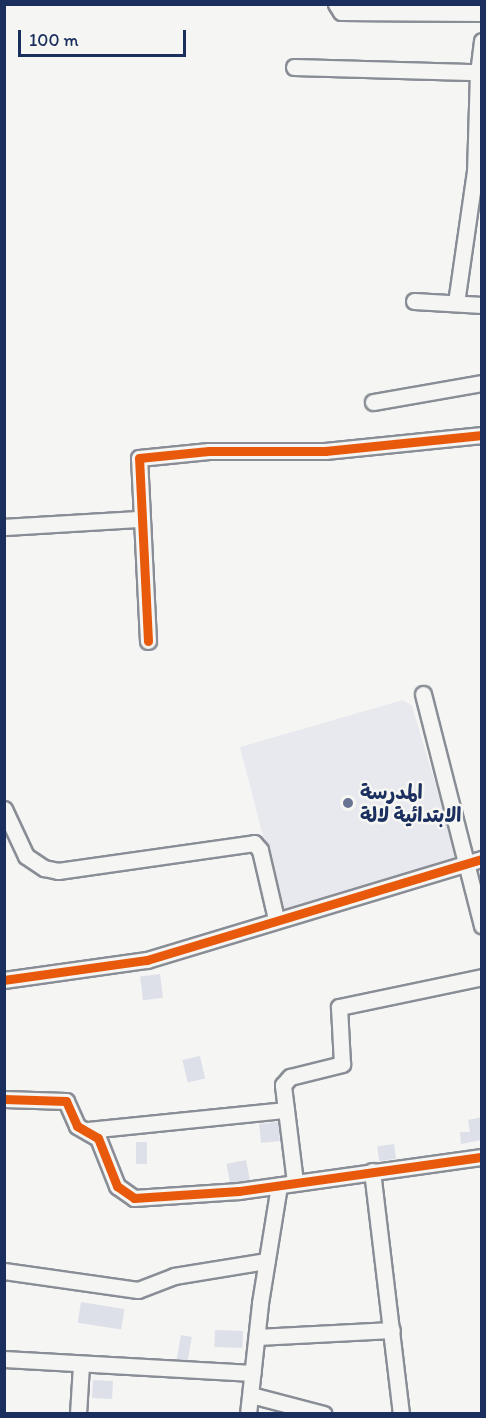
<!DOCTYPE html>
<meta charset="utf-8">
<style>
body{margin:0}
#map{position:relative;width:486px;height:1418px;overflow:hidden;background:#f5f5f3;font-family:Itim,"Playpen Sans Arabic",sans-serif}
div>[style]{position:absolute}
.built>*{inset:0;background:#e8e9ef}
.building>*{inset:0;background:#dee0e9;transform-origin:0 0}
.roads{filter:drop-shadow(2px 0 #898d95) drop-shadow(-2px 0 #898d95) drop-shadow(0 2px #898d95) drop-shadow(0 -2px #898d95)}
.minor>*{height:15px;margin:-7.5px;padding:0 7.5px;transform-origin:7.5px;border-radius:7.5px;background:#f5f5f3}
.cycleway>*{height:9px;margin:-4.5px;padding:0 4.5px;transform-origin:4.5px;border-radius:4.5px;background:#e8590c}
.dots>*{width:16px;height:16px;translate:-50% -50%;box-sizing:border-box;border:3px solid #f6f6f2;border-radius:50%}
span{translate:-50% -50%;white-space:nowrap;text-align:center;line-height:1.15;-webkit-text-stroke:5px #f6f6f2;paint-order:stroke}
.poi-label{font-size:20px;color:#1b2f5e;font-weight:700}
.left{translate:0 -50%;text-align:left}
.frame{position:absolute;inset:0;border:6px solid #1b2f5e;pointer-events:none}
.scale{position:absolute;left:18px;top:30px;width:168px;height:27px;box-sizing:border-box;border:3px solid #1b2f5e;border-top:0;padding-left:8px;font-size:18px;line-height:21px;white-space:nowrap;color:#1b2f5e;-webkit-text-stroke:4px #f6f6f2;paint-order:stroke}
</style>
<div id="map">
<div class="built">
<div style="clip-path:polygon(403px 700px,412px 706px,458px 860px,282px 910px,240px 747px)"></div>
</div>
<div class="building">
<div style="left:160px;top:974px;width:24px;height:20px;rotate:83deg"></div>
<div style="left:200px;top:1056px;width:23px;height:18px;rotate:77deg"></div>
<div style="clip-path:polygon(482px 1117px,482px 1140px,461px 1144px,460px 1132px,470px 1132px,468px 1120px)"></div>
<div style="left:278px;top:1122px;width:19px;height:19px;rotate:84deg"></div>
<div style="left:136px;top:1142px;width:11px;height:22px"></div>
<div style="left:394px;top:1144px;width:15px;height:17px;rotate:82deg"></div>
<div style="left:246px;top:1160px;width:20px;height:20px;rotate:79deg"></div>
<div style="left:81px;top:1302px;width:44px;height:21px;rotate:9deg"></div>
<div style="left:215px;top:1330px;width:28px;height:17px;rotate:2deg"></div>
<div style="left:181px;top:1335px;width:11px;height:25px;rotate:10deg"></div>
<div style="left:93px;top:1380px;width:20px;height:18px;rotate:3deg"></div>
</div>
<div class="roads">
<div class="minor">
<div style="left:336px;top:4px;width:9px;rotate:58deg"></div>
<div style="left:341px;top:12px;width:141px;rotate:0.4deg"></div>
<div style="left:482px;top:41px;width:31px;rotate:97deg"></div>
<div style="left:478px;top:72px;width:4px"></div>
<div style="left:294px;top:67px;width:184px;rotate:1.6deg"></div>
<div style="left:478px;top:72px;width:99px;rotate:91.7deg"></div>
<div style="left:475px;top:171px;width:133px;rotate:98.2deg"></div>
<div style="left:414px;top:301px;width:68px;rotate:3.4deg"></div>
<div style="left:373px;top:402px;width:111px;rotate:-9.9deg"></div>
<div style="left:4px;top:527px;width:135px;rotate:-3.4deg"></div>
<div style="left:148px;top:641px;width:183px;rotate:-92.8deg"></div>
<div style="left:139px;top:458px;width:70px;rotate:-5.7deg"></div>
<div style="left:209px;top:451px;width:116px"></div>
<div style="left:325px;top:451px;width:158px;rotate:-5.8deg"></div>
<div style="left:423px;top:694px;width:239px;rotate:75.7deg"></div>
<div style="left:4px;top:809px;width:52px;rotate:64.9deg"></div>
<div style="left:26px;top:856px;width:22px;rotate:34deg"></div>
<div style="left:44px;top:868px;width:14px;rotate:12deg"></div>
<div style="left:58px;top:871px;width:198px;rotate:-8.1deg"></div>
<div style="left:254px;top:843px;width:9px;rotate:49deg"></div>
<div style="left:260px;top:850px;width:71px;rotate:76.9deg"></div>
<div style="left:4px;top:980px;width:144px;rotate:-8deg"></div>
<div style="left:147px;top:960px;width:350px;rotate:-16.8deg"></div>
<div style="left:4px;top:1099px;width:62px;rotate:1.8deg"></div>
<div style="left:66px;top:1101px;width:27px;rotate:66deg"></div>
<div style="left:77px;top:1126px;width:24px;rotate:30deg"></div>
<div style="left:98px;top:1138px;width:52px;rotate:68.4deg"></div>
<div style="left:117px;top:1186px;width:21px;rotate:35deg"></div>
<div style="left:134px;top:1198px;width:105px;rotate:-3.8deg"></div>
<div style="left:239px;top:1191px;width:245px;rotate:-8deg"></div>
<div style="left:88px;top:1130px;width:199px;rotate:-5.8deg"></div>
<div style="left:372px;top:1171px;width:245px;rotate:83.2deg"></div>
<div style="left:295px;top:1182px;width:98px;rotate:-97.1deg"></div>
<div style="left:283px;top:1085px;width:11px;rotate:-49deg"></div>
<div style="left:290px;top:1077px;width:54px;rotate:-14deg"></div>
<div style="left:342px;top:1064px;width:57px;rotate:-93deg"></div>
<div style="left:339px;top:1007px;width:146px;rotate:-11.8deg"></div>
<div style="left:4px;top:1271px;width:135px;rotate:8.1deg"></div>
<div style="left:138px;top:1290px;width:39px;rotate:-21deg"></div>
<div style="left:174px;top:1276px;width:94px;rotate:-9.2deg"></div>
<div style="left:257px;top:1337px;width:135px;rotate:-3deg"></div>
<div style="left:4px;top:1359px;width:249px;rotate:3.2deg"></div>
<div style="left:251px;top:1395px;width:75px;rotate:14.6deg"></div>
<div style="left:78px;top:1414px;width:49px;rotate:-86.5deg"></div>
<div style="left:248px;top:1414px;width:112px;rotate:-83.8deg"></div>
<div style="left:260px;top:1303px;width:119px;rotate:-80.8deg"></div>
</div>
</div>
<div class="cycleway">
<div style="left:148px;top:641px;width:183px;rotate:-92.8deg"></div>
<div style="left:139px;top:458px;width:70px;rotate:-5.7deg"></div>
<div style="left:209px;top:451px;width:116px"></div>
<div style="left:325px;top:451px;width:158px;rotate:-5.8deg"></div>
<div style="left:4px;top:980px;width:144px;rotate:-8deg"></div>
<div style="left:147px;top:960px;width:350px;rotate:-16.8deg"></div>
<div style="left:4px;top:1099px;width:62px;rotate:1.8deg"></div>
<div style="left:66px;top:1101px;width:27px;rotate:66deg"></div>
<div style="left:77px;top:1126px;width:24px;rotate:30deg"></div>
<div style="left:98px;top:1138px;width:52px;rotate:68.4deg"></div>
<div style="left:117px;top:1186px;width:21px;rotate:35deg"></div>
<div style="left:134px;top:1198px;width:105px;rotate:-3.8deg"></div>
<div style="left:239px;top:1191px;width:245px;rotate:-8deg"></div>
</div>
<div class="dots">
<div style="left:348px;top:803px;background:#677492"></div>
</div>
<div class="poi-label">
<span class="left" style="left:360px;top:804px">المدرسة<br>الابتدائية لالة</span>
</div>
<div class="frame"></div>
<div class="scale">100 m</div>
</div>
